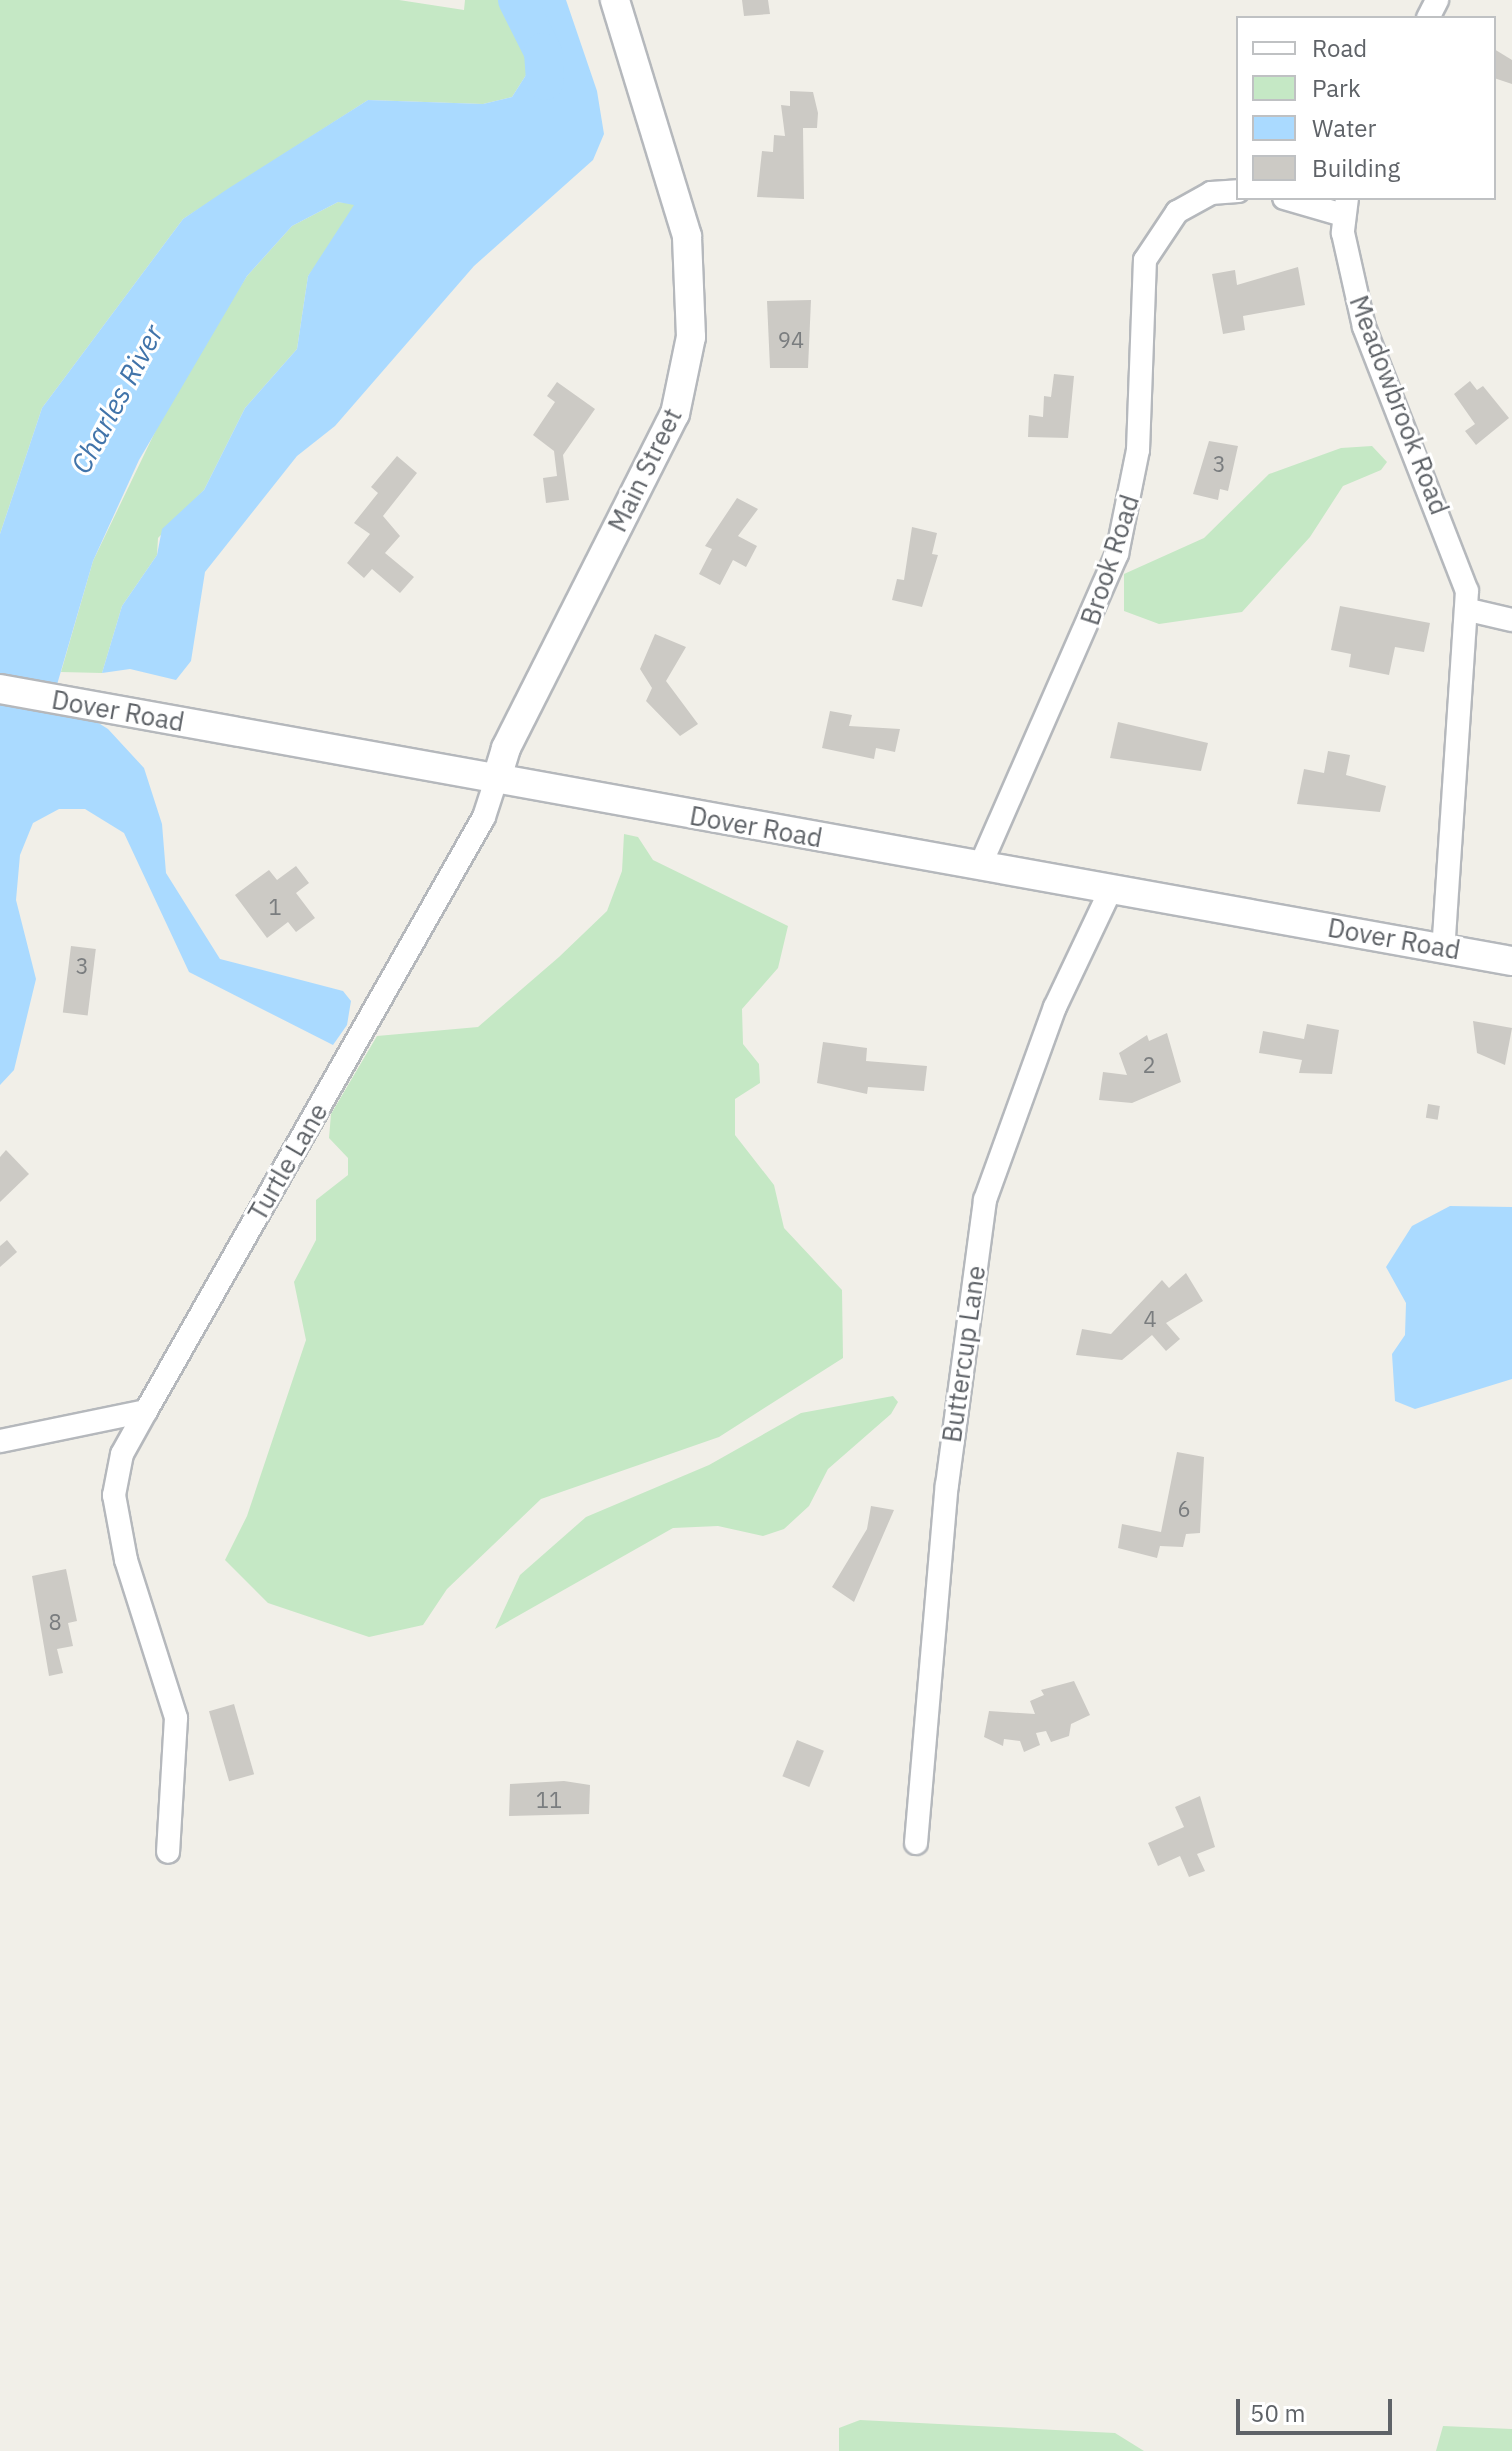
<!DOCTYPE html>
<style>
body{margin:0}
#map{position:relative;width:1512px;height:2451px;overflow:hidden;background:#f1efe8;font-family:"IBM Plex Sans",sans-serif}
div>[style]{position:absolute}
.green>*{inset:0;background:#c5e8c5}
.water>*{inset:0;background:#aadaff}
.river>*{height:38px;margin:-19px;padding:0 19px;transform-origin:19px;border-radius:19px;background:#aadaff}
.building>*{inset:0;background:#cccac5;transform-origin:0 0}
.roads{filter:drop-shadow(2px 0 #b5b8bc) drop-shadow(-2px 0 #b5b8bc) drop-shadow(0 2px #b5b8bc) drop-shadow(0 -2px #b5b8bc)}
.minor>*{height:22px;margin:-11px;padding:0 11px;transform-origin:11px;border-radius:11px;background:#fff}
.tertiary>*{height:28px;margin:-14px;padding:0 14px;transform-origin:14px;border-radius:14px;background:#fff}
span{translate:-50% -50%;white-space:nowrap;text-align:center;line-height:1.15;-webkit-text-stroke:6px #fff;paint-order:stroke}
.number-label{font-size:22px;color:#7a7d7f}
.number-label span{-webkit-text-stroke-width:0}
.street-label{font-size:26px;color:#5f6368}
.water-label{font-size:28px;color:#4174aa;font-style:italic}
.legend{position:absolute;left:1236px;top:16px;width:260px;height:184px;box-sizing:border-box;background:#fff;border:2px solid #bfc1c3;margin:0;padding:10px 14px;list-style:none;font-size:24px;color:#5f6368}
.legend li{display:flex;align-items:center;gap:16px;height:40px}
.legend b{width:40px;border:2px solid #bfc1c3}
.scale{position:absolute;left:1236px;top:2399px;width:156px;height:36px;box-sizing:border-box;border:4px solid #5f6368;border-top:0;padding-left:10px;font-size:24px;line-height:28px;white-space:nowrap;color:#5f6368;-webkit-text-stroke:6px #fff;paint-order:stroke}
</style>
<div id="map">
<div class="green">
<div style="clip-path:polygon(0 0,399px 0,464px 10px,465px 0,498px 0,536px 24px,526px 75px,512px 97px,483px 104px,368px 100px,183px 219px,42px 408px,0 534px)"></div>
<div style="clip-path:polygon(338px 202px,355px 204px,351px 218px,308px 276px,297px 349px,245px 408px,204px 490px,158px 538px,157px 555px,122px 606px,102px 673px,61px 672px,93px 561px,179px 382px,247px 276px,292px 226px)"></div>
<div style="clip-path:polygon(1372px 446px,1387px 462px,1381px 470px,1343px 486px,1310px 537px,1242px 612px,1159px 624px,1124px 611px,1124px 574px,1204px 538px,1269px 474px,1341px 448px)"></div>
<div style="clip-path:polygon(624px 834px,638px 837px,653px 860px,788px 926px,778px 968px,742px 1009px,743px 1044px,759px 1064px,760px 1083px,735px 1099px,735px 1135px,774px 1185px,784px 1228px,842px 1290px,843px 1358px,719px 1437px,541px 1499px,447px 1589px,423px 1625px,369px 1637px,268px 1603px,225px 1560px,247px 1516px,306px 1340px,294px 1282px,316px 1240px,316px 1200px,348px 1175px,348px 1158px,329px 1138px,331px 1114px,377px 1036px,478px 1027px,559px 957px,607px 911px,622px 871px)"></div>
<div style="clip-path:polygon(893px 1396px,898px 1402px,891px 1414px,828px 1469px,809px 1506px,784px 1529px,763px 1536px,718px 1526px,673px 1528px,495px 1629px,520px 1575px,586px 1517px,709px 1465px,801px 1413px)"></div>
<div style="clip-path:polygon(860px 2420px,1115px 2433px,1144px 2451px,839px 2451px,839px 2428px)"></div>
<div style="clip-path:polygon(1443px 2426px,1512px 2429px,1512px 2451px,1436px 2451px)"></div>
</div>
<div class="water">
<div style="clip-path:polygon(498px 0,566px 0,597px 91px,604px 134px,593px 160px,474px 266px,335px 426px,297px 456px,205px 572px,191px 661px,176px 680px,130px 669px,102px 673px,122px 606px,157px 555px,162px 529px,204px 490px,245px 408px,297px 349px,308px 276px,354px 205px,338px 202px,292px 226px,247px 276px,139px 460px,93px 561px,54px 695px,108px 729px,144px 768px,162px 824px,166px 873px,220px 959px,343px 991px,351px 1001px,347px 1025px,333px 1045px,189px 972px,124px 833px,85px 809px,59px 809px,33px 823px,20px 855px,16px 900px,36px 979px,14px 1070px,0 1085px,0 534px,42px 408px,183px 219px,229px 188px,368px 100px,483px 104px,512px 97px,526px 75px,536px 24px)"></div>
<div style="clip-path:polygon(1450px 1206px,1512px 1207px,1512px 1379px,1415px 1409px,1395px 1401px,1392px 1354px,1405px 1335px,1406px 1303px,1386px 1267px,1412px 1226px)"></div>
</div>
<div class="river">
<div style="left:517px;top:0;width:58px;rotate:63.4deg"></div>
<div style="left:543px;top:52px;width:29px;rotate:86deg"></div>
</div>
<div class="building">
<div style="clip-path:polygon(742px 0,768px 0,770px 14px,744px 16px)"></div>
<div style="clip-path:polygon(1494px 49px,1512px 60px,1512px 84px,1494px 78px)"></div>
<div style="clip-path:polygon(790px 91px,813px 92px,818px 113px,817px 128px,803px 128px,804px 199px,757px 197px,762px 151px,773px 152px,774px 135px,785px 136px,781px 105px,790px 106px)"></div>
<div style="clip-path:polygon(1298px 267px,1305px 305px,1243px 316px,1245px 330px,1223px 334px,1212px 274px,1235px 270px,1237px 285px)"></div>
<div style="clip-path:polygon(811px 300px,808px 368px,770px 368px,767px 301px)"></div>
<div style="clip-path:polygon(1054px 374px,1074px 376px,1068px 438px,1028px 437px,1029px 415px,1043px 417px,1044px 396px,1051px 397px)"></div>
<div style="clip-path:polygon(1470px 381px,1477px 390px,1483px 386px,1509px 418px,1476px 445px,1465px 431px,1475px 424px,1454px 394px)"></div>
<div style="clip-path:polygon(557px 382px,595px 409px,563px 455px,569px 500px,546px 503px,543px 478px,557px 476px,554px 451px,533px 435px,555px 402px,547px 396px)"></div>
<div style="clip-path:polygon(1209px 441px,1238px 446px,1228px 491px,1220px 489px,1218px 500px,1193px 494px)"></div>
<div style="clip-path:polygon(397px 456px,417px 473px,383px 516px,400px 536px,385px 553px,414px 577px,400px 593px,372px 569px,364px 578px,347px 563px,370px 534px,354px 523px,378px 493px,371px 487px)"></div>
<div style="clip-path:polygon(737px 498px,758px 509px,738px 536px,757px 546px,746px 567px,733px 560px,720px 585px,699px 574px,712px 549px,705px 546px)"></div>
<div style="clip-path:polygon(912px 527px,937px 533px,932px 554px,938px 555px,922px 607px,892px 600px,897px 579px,904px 580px)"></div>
<div style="clip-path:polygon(1340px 606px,1430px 623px,1424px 652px,1395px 647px,1389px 675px,1349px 667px,1351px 654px,1331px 650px)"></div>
<div style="clip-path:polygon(655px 634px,686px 647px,666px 681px,698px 724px,680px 736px,646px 701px,652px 688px,640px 669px)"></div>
<div style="clip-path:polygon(830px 711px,852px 715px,849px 726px,900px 729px,895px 752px,876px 748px,874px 759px,822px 748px)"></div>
<div style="clip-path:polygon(1118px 722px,1208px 743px,1201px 771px,1110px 758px)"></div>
<div style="clip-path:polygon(1328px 751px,1350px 755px,1346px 775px,1386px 786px,1380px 812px,1297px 804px,1304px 769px,1324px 773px)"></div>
<div style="clip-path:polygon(296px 866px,309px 883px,296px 893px,315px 918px,296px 932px,288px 922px,267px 938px,235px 895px,269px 870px,277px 880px)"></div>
<div style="left:71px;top:946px;width:25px;height:67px;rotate:7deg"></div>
<div style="clip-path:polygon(1473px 1021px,1512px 1028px,1505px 1065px,1477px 1053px)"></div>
<div style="clip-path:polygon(1307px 1024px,1339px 1030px,1332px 1074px,1299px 1073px,1302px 1060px,1259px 1053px,1263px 1031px,1304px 1039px)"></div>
<div style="clip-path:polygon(1167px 1033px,1181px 1082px,1132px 1103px,1099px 1100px,1103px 1072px,1127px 1075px,1119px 1053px,1147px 1035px,1149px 1041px)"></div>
<div style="clip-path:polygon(823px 1042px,867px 1048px,866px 1061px,927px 1066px,924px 1091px,868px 1087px,867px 1094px,817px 1083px)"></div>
<div style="left:1428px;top:1104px;width:12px;height:14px;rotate:9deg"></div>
<div style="clip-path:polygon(6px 1150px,29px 1174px,0 1202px,0 1157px)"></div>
<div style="clip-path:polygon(7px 1240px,17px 1252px,0 1267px,0 1246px)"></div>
<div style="clip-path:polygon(1186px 1273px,1203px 1301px,1166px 1323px,1180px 1339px,1166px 1351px,1152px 1335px,1122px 1360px,1076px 1355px,1082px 1329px,1111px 1334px,1162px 1280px,1169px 1288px)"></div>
<div style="clip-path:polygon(1177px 1452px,1204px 1457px,1200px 1533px,1186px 1534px,1183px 1547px,1160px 1546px,1157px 1558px,1118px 1548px,1122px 1524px,1161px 1532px)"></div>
<div style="clip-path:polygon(871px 1506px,894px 1510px,854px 1602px,832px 1587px,867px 1529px)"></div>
<div style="clip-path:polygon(66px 1569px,77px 1621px,68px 1623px,73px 1646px,57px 1649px,63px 1673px,49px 1676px,32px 1576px)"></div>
<div style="clip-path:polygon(1074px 1681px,1090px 1715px,1071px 1724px,1069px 1736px,1051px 1742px,1046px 1731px,1036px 1733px,1040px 1745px,1024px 1752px,1020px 1741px,1004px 1739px,1003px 1746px,984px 1737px,989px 1711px,1035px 1714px,1030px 1701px,1044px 1695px,1041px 1690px)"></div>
<div style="left:234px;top:1704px;width:73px;height:26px;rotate:74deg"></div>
<div style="left:797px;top:1740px;width:29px;height:39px;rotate:22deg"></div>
<div style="clip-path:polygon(564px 1781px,590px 1785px,589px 1814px,509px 1816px,510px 1784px)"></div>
<div style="clip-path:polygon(1200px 1796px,1215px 1847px,1197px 1854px,1205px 1871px,1189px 1877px,1180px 1856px,1158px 1866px,1148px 1843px,1184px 1827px,1175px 1807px)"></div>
</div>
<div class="roads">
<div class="minor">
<div style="left:1428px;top:18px;width:20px;rotate:-63deg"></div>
<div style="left:1284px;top:198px;width:61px;rotate:16.1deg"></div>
<div style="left:1347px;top:198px;width:35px;rotate:97deg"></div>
<div style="left:1343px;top:233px;width:96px;rotate:77.4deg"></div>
<div style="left:1364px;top:327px;width:283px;rotate:68.7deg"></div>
<div style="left:1467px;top:591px;width:358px;rotate:93.8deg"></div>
<div style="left:1469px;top:610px;width:44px;rotate:13.1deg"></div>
<div style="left:980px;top:866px;width:341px;rotate:-66.3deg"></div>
<div style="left:1117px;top:554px;width:106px;rotate:-78.6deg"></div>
<div style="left:1138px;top:450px;width:190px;rotate:-87.9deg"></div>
<div style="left:1145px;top:260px;width:58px;rotate:-56.3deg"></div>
<div style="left:1177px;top:212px;width:39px;rotate:-29deg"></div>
<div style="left:1211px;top:193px;width:27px;rotate:-4deg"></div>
<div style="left:146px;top:1411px;width:49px;rotate:119.2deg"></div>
<div style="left:122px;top:1454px;width:42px;rotate:101deg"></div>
<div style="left:114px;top:1495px;width:66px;rotate:79.5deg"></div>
<div style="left:126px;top:1560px;width:166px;rotate:72.4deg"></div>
<div style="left:176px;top:1718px;width:134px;rotate:93.4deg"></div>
<div style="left:0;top:1441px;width:149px;rotate:-11.6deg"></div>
<div style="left:146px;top:1411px;width:683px;rotate:-60.36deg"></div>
<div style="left:484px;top:817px;width:38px;rotate:-72deg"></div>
<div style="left:916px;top:1843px;width:359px;rotate:-85.1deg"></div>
<div style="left:947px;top:1485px;width:288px;rotate:-82.4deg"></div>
<div style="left:985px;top:1200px;width:205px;rotate:-70.1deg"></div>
<div style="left:1055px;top:1007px;width:131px;rotate:-64.6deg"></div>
</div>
<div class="tertiary">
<div style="left:0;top:689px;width:1536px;rotate:10.2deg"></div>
<div style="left:496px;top:781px;width:34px;rotate:-73deg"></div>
<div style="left:506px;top:748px;width:374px;rotate:-63.2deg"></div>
<div style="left:675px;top:414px;width:79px;rotate:-78.3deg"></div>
<div style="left:691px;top:337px;width:101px;rotate:-92.3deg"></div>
<div style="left:687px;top:236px;width:247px;rotate:-107deg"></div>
</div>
</div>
<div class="number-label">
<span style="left:791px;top:340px">94</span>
<span style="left:1219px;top:464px">3</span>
<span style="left:275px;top:907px">1</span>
<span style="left:82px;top:966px">3</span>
<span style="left:1149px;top:1065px">2</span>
<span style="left:1150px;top:1319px">4</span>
<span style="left:1184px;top:1509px">6</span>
<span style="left:55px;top:1622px">8</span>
<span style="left:549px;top:1800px">11</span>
</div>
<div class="street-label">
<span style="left:1399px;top:405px;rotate:69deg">Meadowbrook Road</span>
<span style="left:645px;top:470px;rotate:-64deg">Main Street</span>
<span style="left:1110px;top:560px;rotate:-72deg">Brook Road</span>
<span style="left:118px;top:711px;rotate:10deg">Dover Road</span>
<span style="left:756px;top:827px;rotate:10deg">Dover Road</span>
<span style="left:1394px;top:939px;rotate:10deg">Dover Road</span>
<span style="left:288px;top:1162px;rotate:-60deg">Turtle Lane</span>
<span style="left:964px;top:1354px;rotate:-82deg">Buttercup Lane</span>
</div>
<div class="water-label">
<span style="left:117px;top:399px;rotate:-62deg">Charles River</span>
</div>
<ul class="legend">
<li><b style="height:10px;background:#fff"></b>Road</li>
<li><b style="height:22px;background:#c5e8c5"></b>Park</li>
<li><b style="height:22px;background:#aadaff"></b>Water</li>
<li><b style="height:22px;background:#cccac5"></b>Building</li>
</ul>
<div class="scale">50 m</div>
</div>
